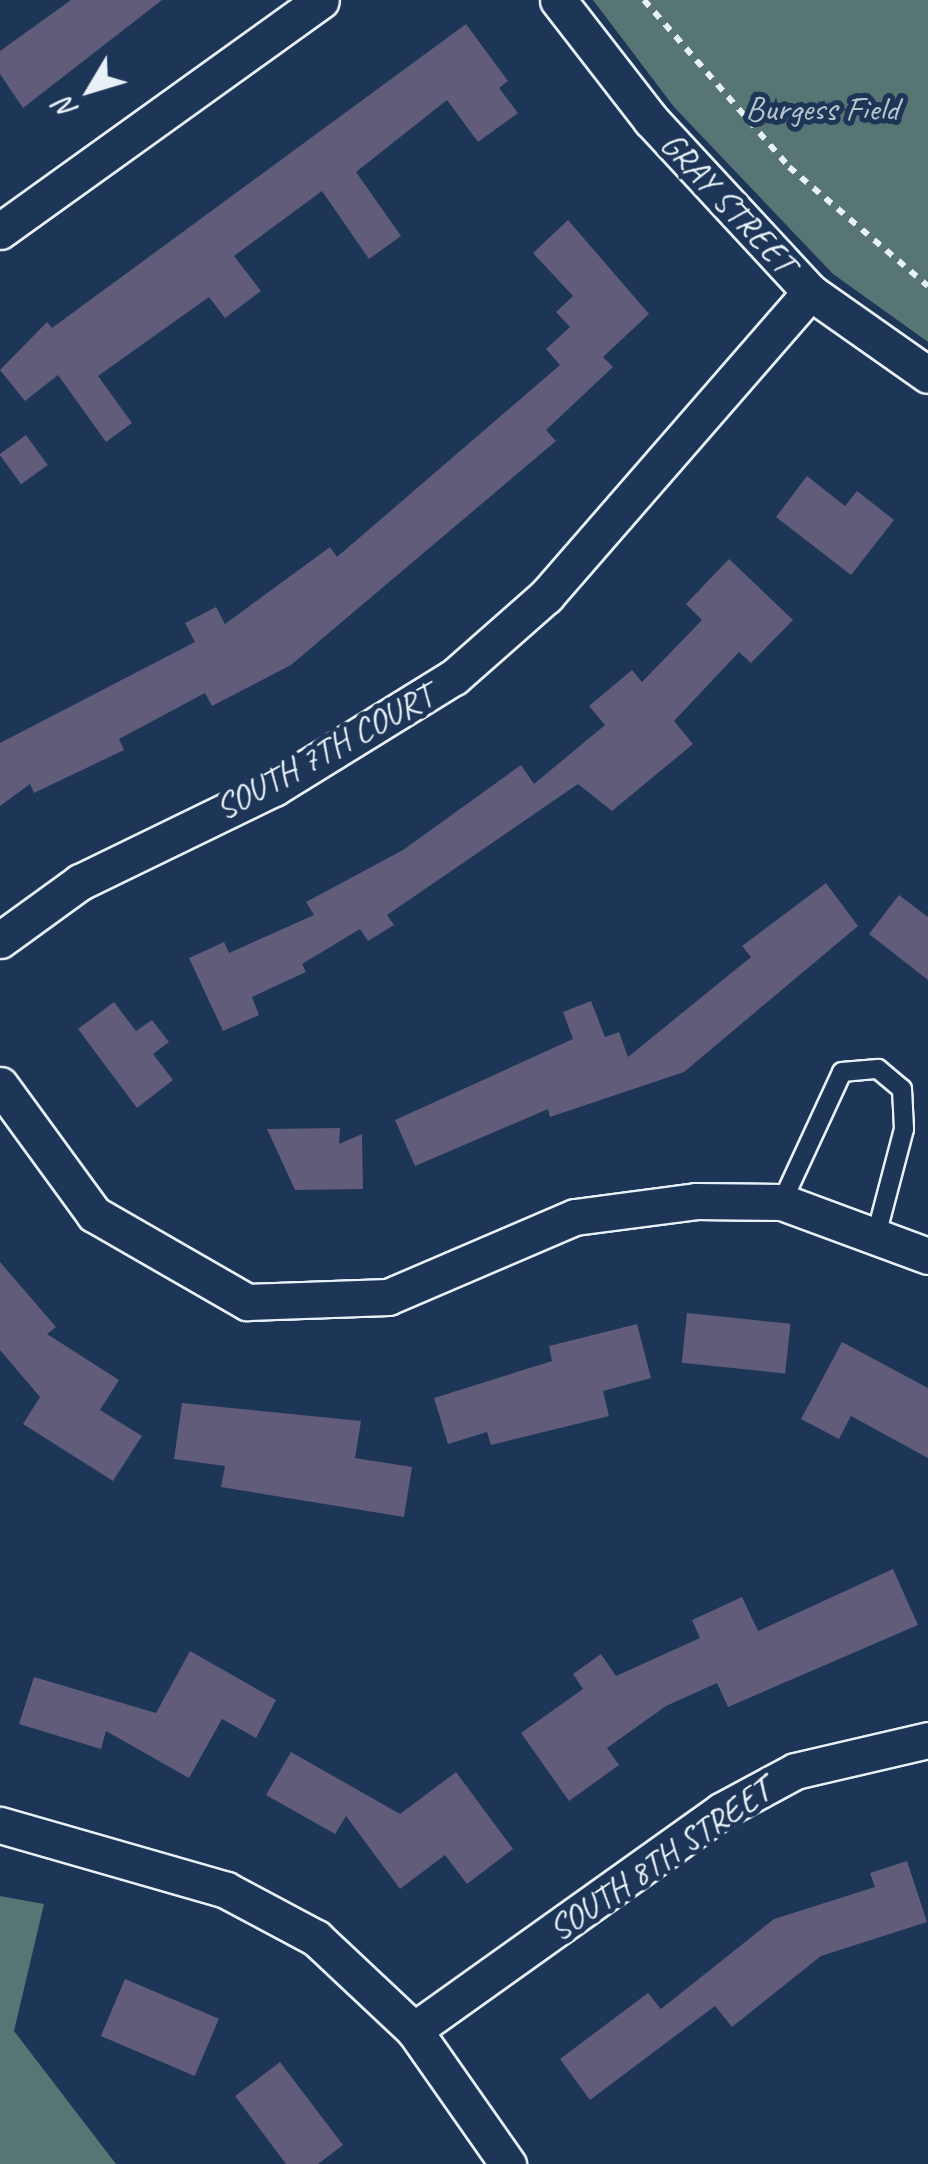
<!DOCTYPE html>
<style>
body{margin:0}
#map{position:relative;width:928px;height:2164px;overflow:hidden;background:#1d3557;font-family:Caveat,sans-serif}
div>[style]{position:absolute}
.green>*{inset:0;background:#577574}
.building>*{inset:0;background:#605c79;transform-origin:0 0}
.path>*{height:6px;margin-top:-3px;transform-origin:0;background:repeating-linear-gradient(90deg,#e8f1f8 0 8px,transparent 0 16px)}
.roads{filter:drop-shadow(2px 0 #e8f1f8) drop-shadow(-2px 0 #e8f1f8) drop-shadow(0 2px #e8f1f8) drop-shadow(0 -2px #e8f1f8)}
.service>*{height:18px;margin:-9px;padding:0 9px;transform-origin:9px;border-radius:9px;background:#1d3557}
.minor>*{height:35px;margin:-17.5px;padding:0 17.5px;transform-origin:17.5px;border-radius:17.5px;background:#1d3557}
span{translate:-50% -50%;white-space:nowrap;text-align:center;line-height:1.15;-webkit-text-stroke:10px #1d3557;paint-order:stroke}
.park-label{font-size:35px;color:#b5c6ca}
.street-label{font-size:35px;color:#e8f1f8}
.north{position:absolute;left:40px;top:40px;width:100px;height:100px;-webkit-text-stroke:8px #1d3557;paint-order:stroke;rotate:232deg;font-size:28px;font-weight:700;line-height:40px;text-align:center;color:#e8f1f8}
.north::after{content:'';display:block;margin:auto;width:35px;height:45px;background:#e8f1f8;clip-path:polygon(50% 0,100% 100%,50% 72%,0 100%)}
</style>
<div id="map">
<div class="green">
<div style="clip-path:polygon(593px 0,928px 0,928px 342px,833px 274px,674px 107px)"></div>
<div style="clip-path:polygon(0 1896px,44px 1904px,14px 2031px,116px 2164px,0 2164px)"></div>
</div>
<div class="building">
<div style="clip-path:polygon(71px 0,162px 0,23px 108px,0 74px,0 51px)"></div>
<div style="clip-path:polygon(466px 24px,508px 81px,499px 88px,518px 113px,478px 142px,447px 100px,356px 172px,401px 236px,369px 259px,322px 191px,234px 256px,261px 291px,225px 318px,209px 297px,98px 376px,132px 423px,106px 442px,58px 375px,25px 401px,0 370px,47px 322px,52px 328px)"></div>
<div style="clip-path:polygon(568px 220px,649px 314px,603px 357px,613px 367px,546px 430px,556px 441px,291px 665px,212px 706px,205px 693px,119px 739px,124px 750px,34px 793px,30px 784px,0 806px,0 743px,195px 642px,185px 623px,216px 607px,225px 624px,330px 547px,337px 557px,560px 365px,546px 349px,570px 327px,556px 312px,573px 296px,533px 253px)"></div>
<div style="left:26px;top:435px;width:37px;height:33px;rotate:54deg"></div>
<div style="clip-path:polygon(807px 476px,845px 506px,857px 491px,894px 520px,851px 575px,776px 517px)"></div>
<div style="clip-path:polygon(729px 559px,793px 620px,751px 663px,739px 652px,674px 721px,693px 744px,612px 811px,578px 784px,387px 915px,394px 925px,368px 941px,360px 929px,302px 964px,306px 972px,252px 997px,259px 1015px,223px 1031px,189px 958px,224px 942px,229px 953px,314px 915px,306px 902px,403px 850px,521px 765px,534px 784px,605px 725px,589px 706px,632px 670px,642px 682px,702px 620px,686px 604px)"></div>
<div style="clip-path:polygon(826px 883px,858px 926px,684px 1072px,550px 1117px,548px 1109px,415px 1166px,395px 1120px,573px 1039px,563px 1012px,591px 1001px,605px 1037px,619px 1032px,628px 1057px,751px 957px,742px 946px)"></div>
<div style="clip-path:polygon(899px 895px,928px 917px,928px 980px,869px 934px)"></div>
<div style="clip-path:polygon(114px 1002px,136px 1031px,152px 1020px,169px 1042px,153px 1054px,173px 1080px,137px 1108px,78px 1029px)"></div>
<div style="clip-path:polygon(340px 1128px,339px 1144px,362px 1134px,363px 1189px,295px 1190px,267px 1129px)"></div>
<div style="clip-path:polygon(0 1262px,56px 1327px,47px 1334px,119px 1380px,100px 1410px,142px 1436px,113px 1481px,23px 1424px,40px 1397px,0 1350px)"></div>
<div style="left:687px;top:1313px;width:104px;height:50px;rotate:6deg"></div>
<div style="clip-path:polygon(637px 1324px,651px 1378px,603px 1391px,609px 1416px,491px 1445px,487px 1432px,448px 1444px,434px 1398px,552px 1361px,549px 1346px)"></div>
<div style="clip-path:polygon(842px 1342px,928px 1388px,928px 1458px,851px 1416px,839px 1439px,801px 1419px)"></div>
<div style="clip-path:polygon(182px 1403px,361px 1421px,355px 1458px,412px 1467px,404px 1517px,221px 1487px,225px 1466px,174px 1459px)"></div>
<div style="clip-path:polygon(893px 1569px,918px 1625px,728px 1707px,717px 1683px,666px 1706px,607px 1748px,619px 1765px,569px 1801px,521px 1733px,583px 1689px,573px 1674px,601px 1654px,616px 1676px,700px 1638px,692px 1620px,742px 1597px,758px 1631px)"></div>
<div style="clip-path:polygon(190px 1651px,276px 1700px,256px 1738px,222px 1719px,189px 1778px,106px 1731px,101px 1749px,19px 1724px,34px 1677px,156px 1713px)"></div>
<div style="clip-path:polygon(291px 1752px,400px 1814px,456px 1772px,513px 1849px,467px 1884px,445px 1855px,400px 1889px,346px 1816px,335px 1834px,266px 1795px)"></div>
<div style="clip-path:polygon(907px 1861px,927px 1922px,821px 1956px,732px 2027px,715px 2006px,590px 2100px,560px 2059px,648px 1993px,661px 2009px,774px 1919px,875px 1887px,870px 1873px)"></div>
<div style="left:125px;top:1979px;width:102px;height:62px;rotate:23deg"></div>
<div style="clip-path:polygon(280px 2062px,343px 2145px,318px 2164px,286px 2164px,235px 2096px)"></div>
</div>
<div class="path">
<div style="left:644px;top:0;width:221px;rotate:49deg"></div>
<div style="left:789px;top:167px;width:183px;rotate:40.6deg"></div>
</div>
<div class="roads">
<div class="service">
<div style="left:782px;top:1202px;width:143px;rotate:-65.2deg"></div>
<div style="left:842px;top:1072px;width:36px;rotate:-5deg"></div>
<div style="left:878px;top:1069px;width:31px;rotate:40deg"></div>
<div style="left:902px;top:1089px;width:40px;rotate:87.1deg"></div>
<div style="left:904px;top:1129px;width:106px;rotate:104.7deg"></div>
</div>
<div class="minor">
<div style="left:558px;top:0;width:152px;rotate:52.2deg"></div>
<div style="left:651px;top:120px;width:234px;rotate:47.2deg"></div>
<div style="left:810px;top:292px;width:144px;rotate:35.1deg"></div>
<div style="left:0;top:231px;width:395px;rotate:-35.7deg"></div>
<div style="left:0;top:940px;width:99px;rotate:-35.9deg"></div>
<div style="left:80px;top:882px;width:216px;rotate:-25.9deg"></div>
<div style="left:274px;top:788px;width:211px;rotate:-31.7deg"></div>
<div style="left:454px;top:677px;width:123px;rotate:-41.4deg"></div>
<div style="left:546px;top:596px;width:403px;rotate:-49deg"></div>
<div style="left:0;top:1085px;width:160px;rotate:53.9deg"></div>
<div style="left:94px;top:1214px;width:177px;rotate:29.9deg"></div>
<div style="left:247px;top:1302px;width:141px;rotate:-2deg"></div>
<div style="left:388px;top:1297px;width:203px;rotate:-23.2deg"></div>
<div style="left:575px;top:1217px;width:122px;rotate:-7.5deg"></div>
<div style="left:696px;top:1201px;width:86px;rotate:0.7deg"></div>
<div style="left:782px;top:1202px;width:156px;rotate:20.3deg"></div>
<div style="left:0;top:1825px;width:235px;rotate:16deg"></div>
<div style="left:226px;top:1890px;width:102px;rotate:28.1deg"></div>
<div style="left:316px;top:1938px;width:134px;rotate:43.2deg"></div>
<div style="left:414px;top:2030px;width:164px;rotate:55deg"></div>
<div style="left:414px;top:2030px;width:377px;rotate:-35.5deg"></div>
<div style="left:721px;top:1811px;width:84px;rotate:-28.4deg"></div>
<div style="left:795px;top:1771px;width:137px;rotate:-13.1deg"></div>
</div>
</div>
<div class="park-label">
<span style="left:822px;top:109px">Burgess Field</span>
</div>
<div class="street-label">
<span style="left:728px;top:203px;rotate:47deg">GRAY STREET</span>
<span style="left:324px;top:752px;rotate:-29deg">SOUTH 7TH COURT</span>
<span style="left:660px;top:1860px;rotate:-34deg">SOUTH 8TH STREET</span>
</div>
<div class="north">N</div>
</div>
